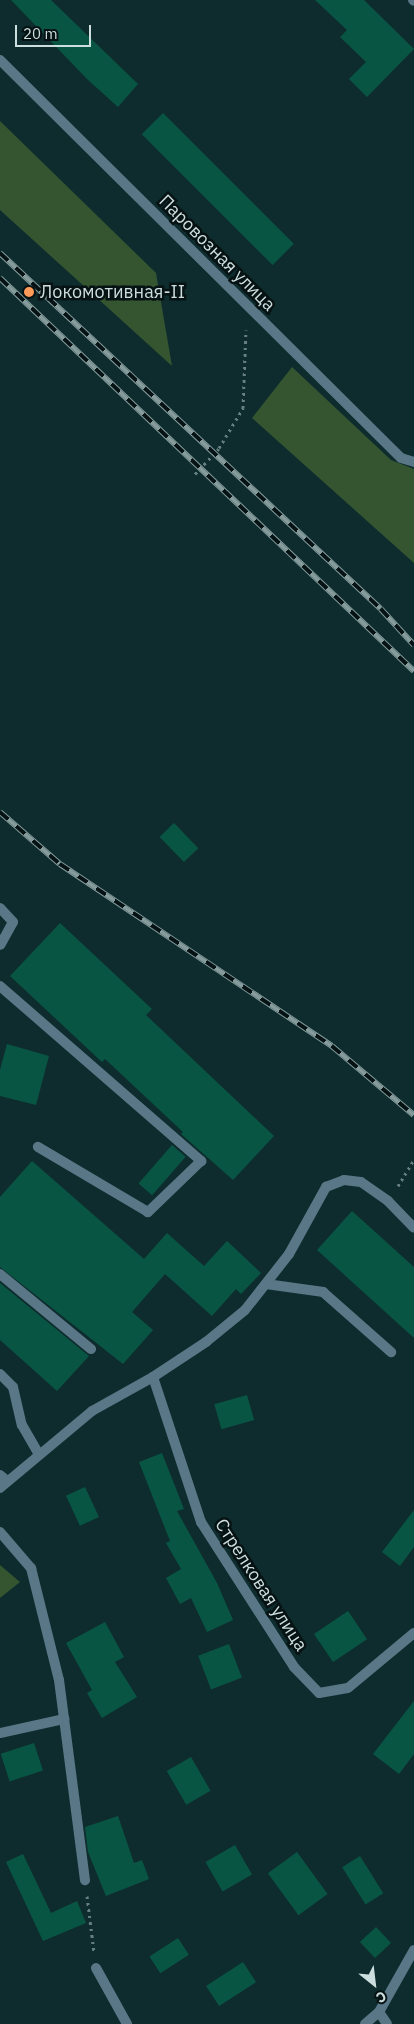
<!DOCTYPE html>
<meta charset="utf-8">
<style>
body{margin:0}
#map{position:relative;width:414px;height:2024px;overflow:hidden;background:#0e2c2e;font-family:"IBM Plex Sans",sans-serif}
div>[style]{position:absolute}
.green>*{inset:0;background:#345530}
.building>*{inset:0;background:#095543;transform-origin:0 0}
.path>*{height:3px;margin-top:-1.5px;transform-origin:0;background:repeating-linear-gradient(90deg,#677f81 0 2.5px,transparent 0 6.5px)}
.service>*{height:10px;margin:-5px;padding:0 5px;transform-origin:5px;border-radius:5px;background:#597786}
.minor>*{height:10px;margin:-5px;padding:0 5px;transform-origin:5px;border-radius:5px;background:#597786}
.tertiary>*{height:10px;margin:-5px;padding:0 5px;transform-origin:5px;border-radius:5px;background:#597786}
.rail>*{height:5.5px;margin-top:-2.75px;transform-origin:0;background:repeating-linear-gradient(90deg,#061213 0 11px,#859b9c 0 22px);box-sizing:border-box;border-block:1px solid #859b9c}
.dots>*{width:14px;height:14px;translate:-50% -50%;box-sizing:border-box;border:2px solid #061213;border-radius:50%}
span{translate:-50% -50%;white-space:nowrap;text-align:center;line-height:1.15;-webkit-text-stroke:5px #061213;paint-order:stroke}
.street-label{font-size:18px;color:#cddedf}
.poi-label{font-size:18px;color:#cddedf}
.left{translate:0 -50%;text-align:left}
.north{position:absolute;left:349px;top:1959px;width:50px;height:50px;-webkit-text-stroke:4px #061213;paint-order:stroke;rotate:151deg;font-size:14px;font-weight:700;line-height:20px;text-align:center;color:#cddedf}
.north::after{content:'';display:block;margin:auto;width:18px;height:22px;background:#cddedf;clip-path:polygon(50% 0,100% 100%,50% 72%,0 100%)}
.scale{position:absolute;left:15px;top:25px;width:76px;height:22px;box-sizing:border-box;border:2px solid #cddedf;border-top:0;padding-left:6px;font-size:15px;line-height:18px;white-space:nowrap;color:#cddedf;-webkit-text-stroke:4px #061213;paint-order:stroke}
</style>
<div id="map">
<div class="green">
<div style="clip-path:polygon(0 121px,156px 273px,172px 366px,0 210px)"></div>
<div style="clip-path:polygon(292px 367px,391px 460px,414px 469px,414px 563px,252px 418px)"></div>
<div style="clip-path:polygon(0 1565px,20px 1582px,0 1598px)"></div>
</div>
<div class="building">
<div style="clip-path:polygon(11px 0,51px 0,138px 84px,118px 107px,87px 79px)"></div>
<div style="clip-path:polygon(315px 0,364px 0,414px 49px,367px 97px,349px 79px,366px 62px,340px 37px,347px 30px)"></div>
<div style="left:163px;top:113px;width:185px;height:30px;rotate:45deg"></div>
<div style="left:174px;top:823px;width:35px;height:20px;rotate:46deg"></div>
<div style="clip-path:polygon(60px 923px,152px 1009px,146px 1015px,274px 1136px,233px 1180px,181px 1134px,183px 1132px,105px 1059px,102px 1062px,10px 976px)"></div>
<div style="clip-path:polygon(7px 1044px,49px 1056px,36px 1105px,0 1096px,0 1070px)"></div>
<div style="left:172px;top:1145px;width:18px;height:51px;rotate:41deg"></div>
<div style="clip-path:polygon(32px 1161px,144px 1259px,167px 1233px,204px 1266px,227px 1241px,261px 1273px,241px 1294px,236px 1289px,212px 1316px,165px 1274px,132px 1312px,153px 1330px,123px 1364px,0 1267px,0 1197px)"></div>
<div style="clip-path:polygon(352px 1211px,414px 1267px,414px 1338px,317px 1250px)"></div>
<div style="clip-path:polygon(0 1283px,89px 1356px,57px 1391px,0 1340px)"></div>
<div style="left:247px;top:1395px;width:26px;height:34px;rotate:74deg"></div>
<div style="clip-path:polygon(162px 1453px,184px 1509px,177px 1511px,217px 1583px,233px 1620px,207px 1632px,191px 1598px,180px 1604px,166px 1578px,181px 1569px,166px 1543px,170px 1541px,139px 1462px)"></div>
<div style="left:85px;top:1487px;width:33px;height:21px;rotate:65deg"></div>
<div style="clip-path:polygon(414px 1510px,414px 1547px,400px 1566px,382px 1552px)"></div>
<div style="left:348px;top:1611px;width:34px;height:41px;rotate:56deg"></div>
<div style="clip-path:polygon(105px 1622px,124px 1657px,115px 1662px,137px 1697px,102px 1718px,87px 1693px,92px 1690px,66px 1643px)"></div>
<div style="left:229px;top:1644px;width:36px;height:33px;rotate:69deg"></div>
<div style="clip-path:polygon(414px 1701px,414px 1754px,399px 1774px,373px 1754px)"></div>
<div style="left:34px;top:1743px;width:29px;height:35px;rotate:72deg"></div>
<div style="left:191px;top:1757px;width:39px;height:28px;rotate:60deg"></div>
<div style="clip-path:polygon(118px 1816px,134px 1863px,142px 1860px,149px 1879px,106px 1896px,88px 1852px,85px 1827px)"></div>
<div style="left:235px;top:1845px;width:34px;height:34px;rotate:60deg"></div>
<div style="left:297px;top:1852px;width:52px;height:36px;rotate:54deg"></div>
<div style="clip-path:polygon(23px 1854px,51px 1913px,77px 1901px,86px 1923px,43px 1941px,6px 1862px)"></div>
<div style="left:360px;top:1856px;width:44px;height:21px;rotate:58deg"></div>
<div style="left:376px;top:1927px;width:22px;height:22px;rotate:47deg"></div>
<div style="left:178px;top:1938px;width:20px;height:34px;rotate:57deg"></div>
<div style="left:243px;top:1962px;width:24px;height:44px;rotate:57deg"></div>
</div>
<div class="path">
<div style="left:195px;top:474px;width:35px;rotate:-47deg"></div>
<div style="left:219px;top:448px;width:47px;rotate:-59deg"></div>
<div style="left:243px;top:408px;width:78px;rotate:-87.8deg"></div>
<div style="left:398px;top:1186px;width:31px;rotate:-59deg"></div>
<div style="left:87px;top:1896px;width:56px;rotate:82.9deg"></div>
</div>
<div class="service">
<div style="left:0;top:986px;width:267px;rotate:41deg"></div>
<div style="left:201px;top:1161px;width:74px;rotate:136.1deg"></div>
<div style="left:148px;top:1212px;width:128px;rotate:-149.4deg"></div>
<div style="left:0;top:1274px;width:118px;rotate:39.5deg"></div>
<div style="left:266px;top:1284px;width:58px;rotate:8deg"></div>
<div style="left:323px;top:1292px;width:91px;rotate:41.4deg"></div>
<div style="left:0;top:1374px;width:18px;rotate:45deg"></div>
<div style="left:13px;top:1387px;width:39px;rotate:77deg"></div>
<div style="left:22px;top:1425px;width:32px;rotate:60deg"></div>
<div style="left:0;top:1733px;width:66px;rotate:-12.3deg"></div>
</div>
<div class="minor">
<div style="left:413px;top:0;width:1px;rotate:45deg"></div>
<div style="left:0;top:60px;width:565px;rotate:44.78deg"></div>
<div style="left:401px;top:458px;width:14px;rotate:17deg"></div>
<div style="left:0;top:908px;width:19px;rotate:47deg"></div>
<div style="left:13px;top:922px;width:26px;rotate:119deg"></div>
<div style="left:153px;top:1377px;width:153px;rotate:71.7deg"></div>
<div style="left:201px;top:1522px;width:172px;rotate:57.3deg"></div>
<div style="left:294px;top:1667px;width:36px;rotate:46deg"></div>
<div style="left:319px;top:1693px;width:29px;rotate:-10deg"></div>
<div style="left:348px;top:1688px;width:86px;rotate:-39.8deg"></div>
<div style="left:0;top:1475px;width:8px;rotate:40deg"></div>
<div style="left:0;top:1532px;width:48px;rotate:49.3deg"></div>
<div style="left:31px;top:1568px;width:115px;rotate:76deg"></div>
<div style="left:59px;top:1680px;width:202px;rotate:82.6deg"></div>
<div style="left:96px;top:1968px;width:64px;rotate:61deg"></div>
<div style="left:379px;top:2012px;width:14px;rotate:56deg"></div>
<div style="left:365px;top:2024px;width:18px;rotate:-41deg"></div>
<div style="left:379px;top:2012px;width:71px;rotate:-60.6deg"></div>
</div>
<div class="tertiary">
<div style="left:0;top:1488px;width:120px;rotate:-39.9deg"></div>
<div style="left:92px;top:1411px;width:70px;rotate:-29.1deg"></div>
<div style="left:153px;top:1377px;width:64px;rotate:-33.4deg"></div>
<div style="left:206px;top:1342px;width:50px;rotate:-39.4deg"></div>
<div style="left:245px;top:1310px;width:71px;rotate:-51.8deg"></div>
<div style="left:289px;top:1254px;width:77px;rotate:-61.1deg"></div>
<div style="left:326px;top:1187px;width:19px;rotate:-21deg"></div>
<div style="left:344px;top:1180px;width:17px;rotate:7deg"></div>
<div style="left:361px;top:1182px;width:33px;rotate:35deg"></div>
<div style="left:388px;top:1201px;width:37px;rotate:46deg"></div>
</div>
<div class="rail">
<div style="left:0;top:253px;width:521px;rotate:43.06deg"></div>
<div style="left:381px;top:609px;width:49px;rotate:47.5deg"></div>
<div style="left:0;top:278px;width:571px;rotate:43.51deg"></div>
<div style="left:0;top:812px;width:79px;rotate:40.9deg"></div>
<div style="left:60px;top:864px;width:327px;rotate:33.8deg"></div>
<div style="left:332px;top:1046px;width:107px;rotate:40.1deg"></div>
</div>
<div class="dots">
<div style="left:29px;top:292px;background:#ff9b5a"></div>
</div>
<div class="street-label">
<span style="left:217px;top:253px;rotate:45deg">Паровозная улица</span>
<span style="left:261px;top:1585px;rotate:57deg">Стрелковая улица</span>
</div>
<div class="poi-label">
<span class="left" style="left:40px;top:292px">Локомотивная-II</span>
</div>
<div class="north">С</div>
<div class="scale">20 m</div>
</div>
